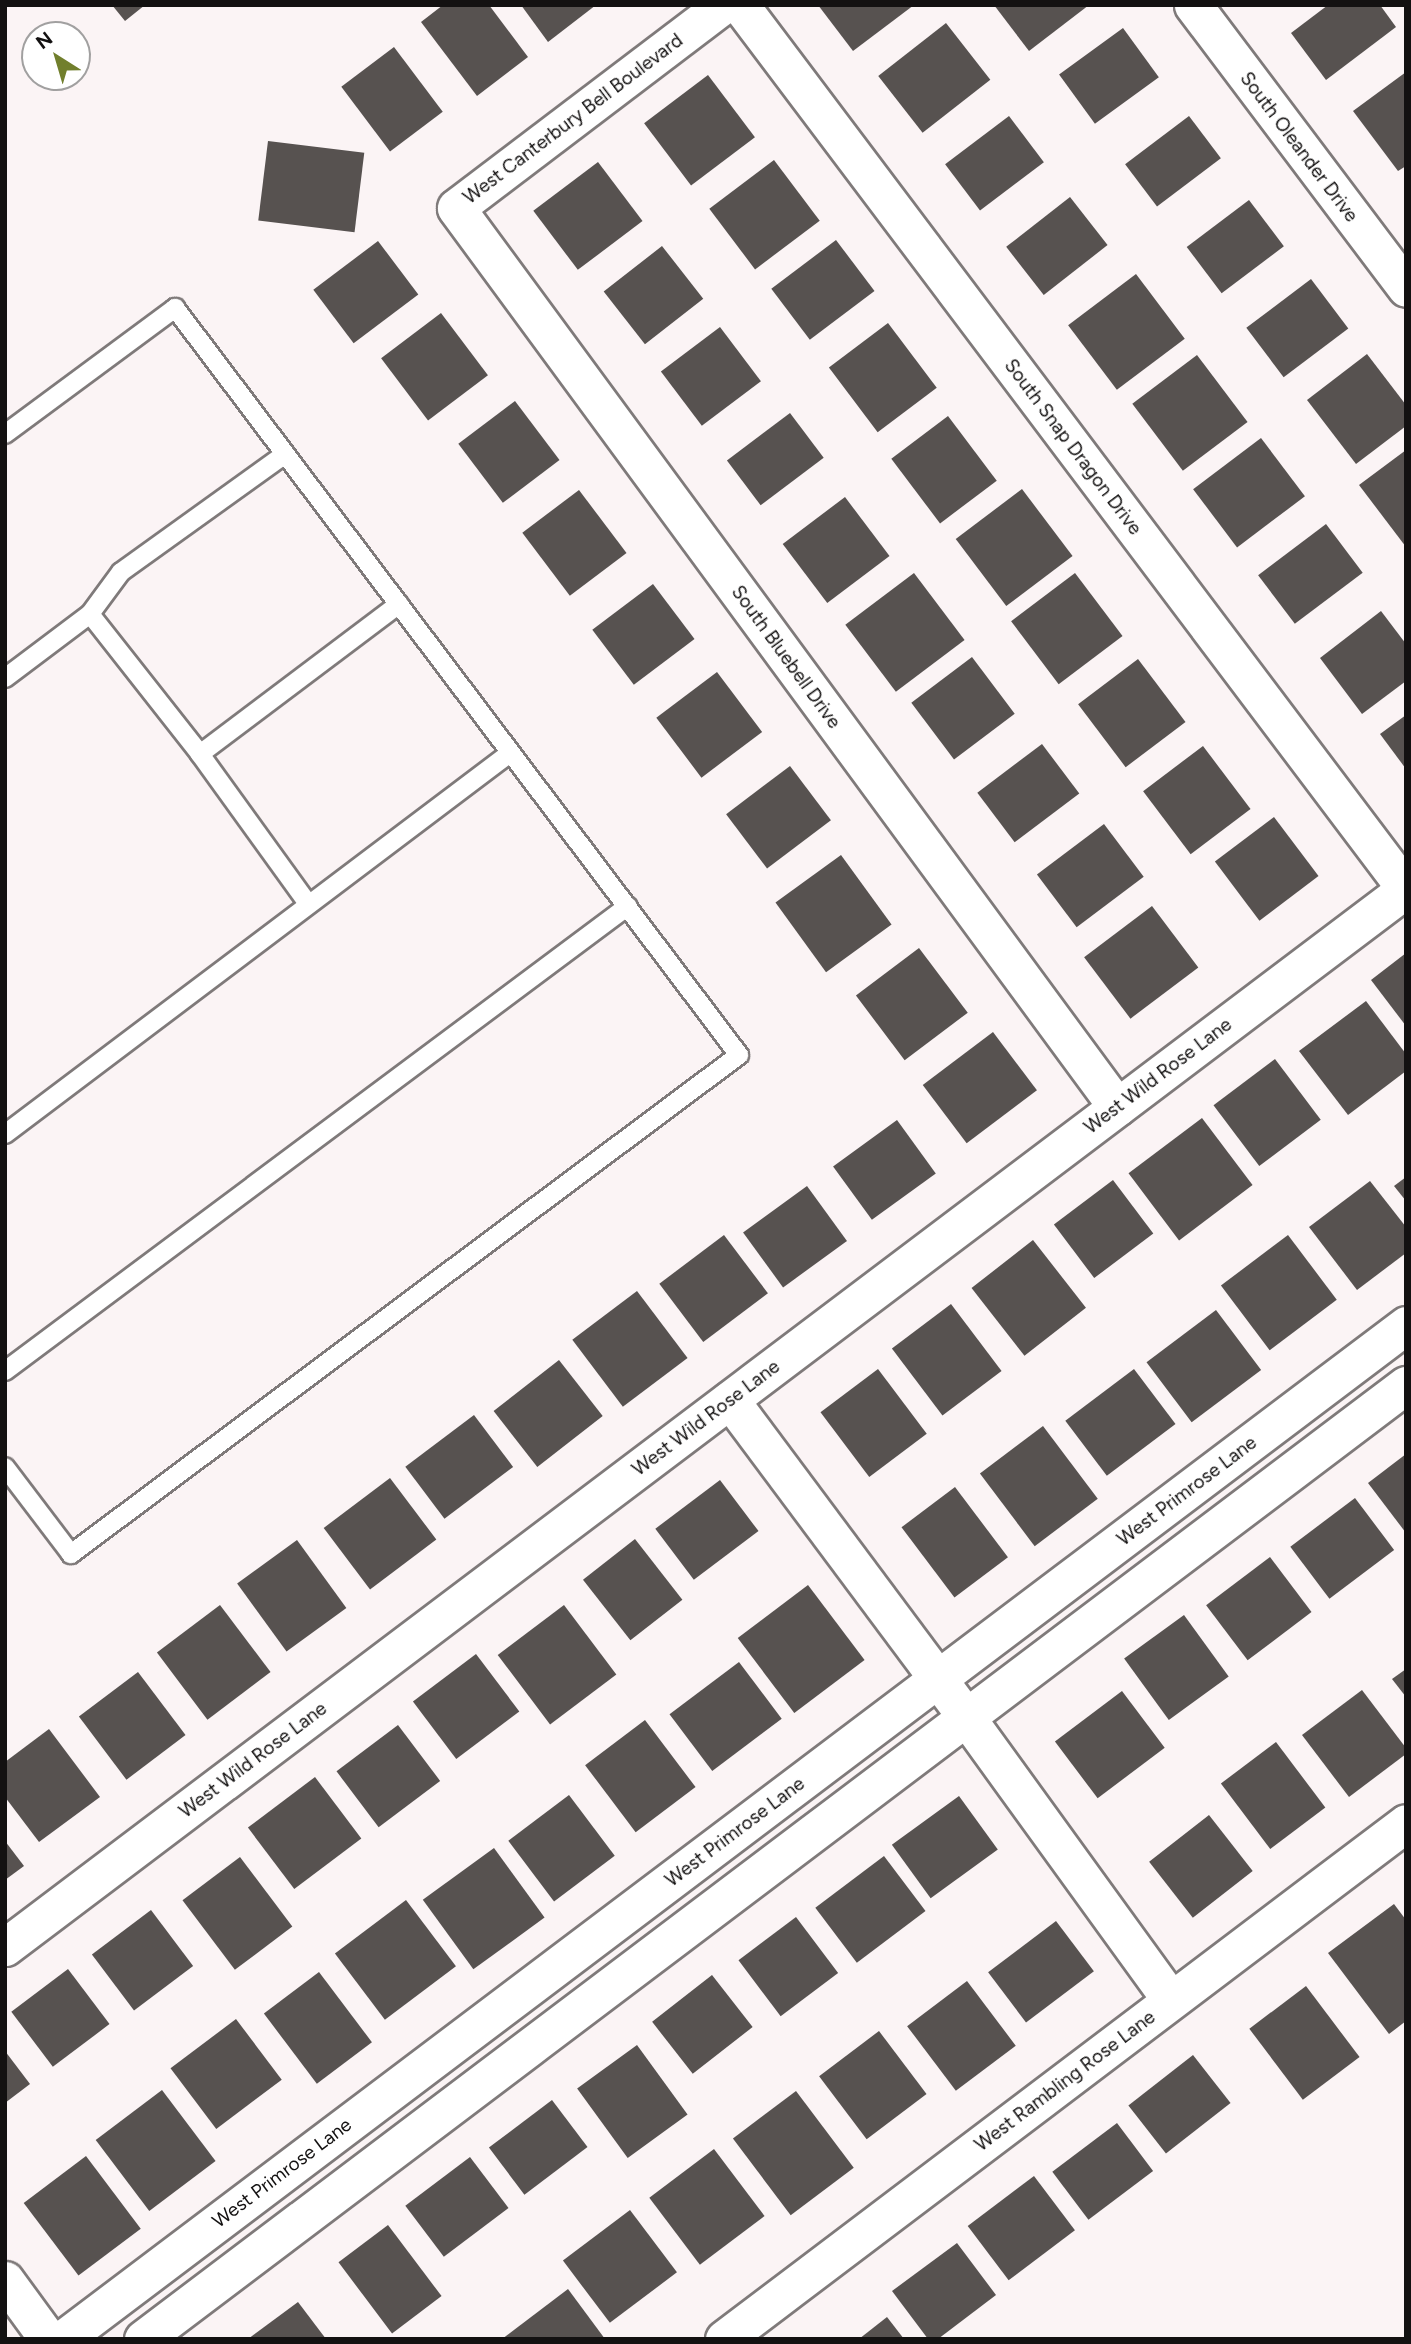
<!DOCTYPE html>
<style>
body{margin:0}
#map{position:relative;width:1411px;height:2344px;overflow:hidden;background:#fbf4f5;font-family:Figtree,sans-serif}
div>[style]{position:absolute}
.building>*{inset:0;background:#575250;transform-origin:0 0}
.roads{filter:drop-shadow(2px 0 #7f7a7a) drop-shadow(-2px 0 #7f7a7a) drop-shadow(0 2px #7f7a7a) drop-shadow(0 -2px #7f7a7a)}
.lane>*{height:18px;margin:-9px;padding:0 9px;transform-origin:9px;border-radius:9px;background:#fff}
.street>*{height:37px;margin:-18.5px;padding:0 18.5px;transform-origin:18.5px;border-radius:18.5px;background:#fff}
span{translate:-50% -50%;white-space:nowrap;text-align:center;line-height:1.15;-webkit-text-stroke:7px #fff;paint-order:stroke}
.street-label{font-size:19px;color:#131111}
.frame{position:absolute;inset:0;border:7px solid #131111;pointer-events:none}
.north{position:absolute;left:21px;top:21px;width:70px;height:70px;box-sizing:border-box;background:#fff;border:2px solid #a1a0a0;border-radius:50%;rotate:323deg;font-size:19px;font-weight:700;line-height:28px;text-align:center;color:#131111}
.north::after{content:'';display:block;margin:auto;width:24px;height:32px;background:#717f2d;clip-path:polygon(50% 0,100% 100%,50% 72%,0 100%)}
</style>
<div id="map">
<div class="building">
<div style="clip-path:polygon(112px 5px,145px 5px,125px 21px)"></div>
<div style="clip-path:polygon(443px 5px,489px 5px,528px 57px,477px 96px,421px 22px)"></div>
<div style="clip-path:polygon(521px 5px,596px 5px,548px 42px)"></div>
<div style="clip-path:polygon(818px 5px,914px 5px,853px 51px)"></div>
<div style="clip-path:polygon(994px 5px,1089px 5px,1029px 51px)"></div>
<div style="clip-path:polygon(1328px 5px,1380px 5px,1396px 27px,1326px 80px,1291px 33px)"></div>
<div style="left:946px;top:23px;width:72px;height:86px;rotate:52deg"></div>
<div style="left:1123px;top:28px;width:61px;height:79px;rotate:54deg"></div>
<div style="left:394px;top:47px;width:81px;height:66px;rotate:53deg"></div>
<div style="clip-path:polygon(1406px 72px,1406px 166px,1398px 171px,1353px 111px)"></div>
<div style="left:708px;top:75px;width:78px;height:80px;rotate:53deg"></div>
<div style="left:1009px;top:116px;width:58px;height:80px;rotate:53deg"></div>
<div style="left:1189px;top:116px;width:53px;height:80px;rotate:53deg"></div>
<div style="left:268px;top:141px;width:97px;height:80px;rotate:7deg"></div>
<div style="left:774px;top:160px;width:76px;height:81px;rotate:53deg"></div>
<div style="left:598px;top:162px;width:74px;height:81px;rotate:53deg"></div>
<div style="left:1070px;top:197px;width:61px;height:81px;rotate:52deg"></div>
<div style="left:1249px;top:200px;width:58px;height:78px;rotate:53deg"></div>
<div style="left:836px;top:240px;width:64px;height:81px;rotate:53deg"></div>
<div style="left:378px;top:241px;width:67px;height:81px;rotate:53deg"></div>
<div style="left:662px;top:246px;width:67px;height:74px;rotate:52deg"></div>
<div style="left:1136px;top:274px;width:81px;height:85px;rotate:53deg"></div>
<div style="left:1311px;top:279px;width:62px;height:81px;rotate:53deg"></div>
<div style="left:441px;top:313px;width:78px;height:75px;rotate:53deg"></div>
<div style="left:888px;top:323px;width:81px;height:74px;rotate:53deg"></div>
<div style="left:720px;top:327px;width:68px;height:74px;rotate:53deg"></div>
<div style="clip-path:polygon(1367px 354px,1406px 405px,1406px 426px,1356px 464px,1307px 400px)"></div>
<div style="left:1197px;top:355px;width:84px;height:81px;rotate:53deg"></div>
<div style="left:515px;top:401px;width:74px;height:71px;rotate:53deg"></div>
<div style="left:790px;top:413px;width:56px;height:79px;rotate:53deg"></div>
<div style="left:948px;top:416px;width:81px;height:71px;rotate:53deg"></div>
<div style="left:1261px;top:438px;width:73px;height:85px;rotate:53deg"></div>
<div style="clip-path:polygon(1406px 450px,1406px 547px,1359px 485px)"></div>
<div style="left:1022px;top:489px;width:84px;height:83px;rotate:53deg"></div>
<div style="left:579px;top:490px;width:79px;height:71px;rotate:53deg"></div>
<div style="left:845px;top:497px;width:74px;height:78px;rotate:53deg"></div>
<div style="left:1326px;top:524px;width:61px;height:85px;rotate:53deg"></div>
<div style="left:914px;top:573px;width:84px;height:86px;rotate:53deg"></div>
<div style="left:1075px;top:573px;width:79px;height:80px;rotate:53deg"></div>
<div style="left:653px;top:584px;width:69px;height:76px;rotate:53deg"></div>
<div style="clip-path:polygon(1381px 611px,1406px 644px,1406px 681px,1362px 714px,1320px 658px)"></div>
<div style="left:972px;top:657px;width:71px;height:76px;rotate:53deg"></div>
<div style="left:1138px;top:659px;width:79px;height:75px;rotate:53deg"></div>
<div style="left:717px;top:672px;width:75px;height:76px;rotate:53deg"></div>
<div style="clip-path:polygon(1406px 715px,1406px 769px,1380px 734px)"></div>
<div style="left:1042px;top:744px;width:62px;height:81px;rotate:53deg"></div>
<div style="left:1203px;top:746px;width:79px;height:75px;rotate:53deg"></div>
<div style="left:790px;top:766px;width:68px;height:80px;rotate:53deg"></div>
<div style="left:1274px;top:817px;width:74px;height:74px;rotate:53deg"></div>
<div style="left:1104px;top:824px;width:66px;height:84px;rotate:53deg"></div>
<div style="left:841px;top:855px;width:86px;height:81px;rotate:54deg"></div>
<div style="left:1152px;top:906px;width:77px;height:85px;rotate:53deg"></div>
<div style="left:919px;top:948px;width:81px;height:79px;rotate:53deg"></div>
<div style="clip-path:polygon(1406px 953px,1406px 1026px,1371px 980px)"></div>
<div style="clip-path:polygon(1366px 1001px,1406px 1054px,1406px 1071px,1348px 1115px,1299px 1051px)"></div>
<div style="left:993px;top:1032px;width:73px;height:88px;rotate:53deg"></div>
<div style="left:1275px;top:1059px;width:76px;height:77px;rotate:53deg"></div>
<div style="left:1202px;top:1118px;width:84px;height:92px;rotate:53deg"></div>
<div style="left:897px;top:1120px;width:66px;height:79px;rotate:54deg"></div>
<div style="clip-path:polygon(1406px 1177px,1406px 1201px,1394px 1186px)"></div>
<div style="left:1113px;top:1180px;width:67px;height:74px;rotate:53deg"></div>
<div style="clip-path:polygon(1370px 1181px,1406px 1227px,1406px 1253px,1357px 1290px,1309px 1227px)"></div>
<div style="left:807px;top:1186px;width:68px;height:79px;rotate:54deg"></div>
<div style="left:724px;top:1235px;width:73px;height:81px;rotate:53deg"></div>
<div style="left:1288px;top:1235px;width:81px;height:84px;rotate:53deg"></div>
<div style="left:1033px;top:1240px;width:86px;height:78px;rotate:52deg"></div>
<div style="left:637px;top:1291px;width:84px;height:81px;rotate:53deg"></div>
<div style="left:951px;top:1304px;width:84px;height:74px;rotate:53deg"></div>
<div style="left:1216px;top:1310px;width:75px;height:87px;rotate:53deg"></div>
<div style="left:559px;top:1360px;width:71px;height:83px;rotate:52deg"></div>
<div style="left:878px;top:1369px;width:81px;height:72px;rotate:53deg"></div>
<div style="left:1134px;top:1369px;width:69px;height:86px;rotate:53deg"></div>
<div style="left:474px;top:1415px;width:65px;height:86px;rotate:53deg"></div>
<div style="left:1043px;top:1426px;width:91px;height:79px;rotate:53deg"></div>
<div style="clip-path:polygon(1406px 1454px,1406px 1533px,1368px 1483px)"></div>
<div style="left:390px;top:1478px;width:77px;height:83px;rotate:53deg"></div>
<div style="left:720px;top:1480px;width:64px;height:81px;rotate:53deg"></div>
<div style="left:955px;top:1487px;width:88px;height:67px;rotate:53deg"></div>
<div style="left:1355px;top:1498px;width:65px;height:81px;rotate:53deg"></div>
<div style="left:635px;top:1539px;width:77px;height:66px;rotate:52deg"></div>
<div style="left:297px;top:1540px;width:84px;height:74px;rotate:54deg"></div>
<div style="left:1270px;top:1557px;width:69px;height:80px;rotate:53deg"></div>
<div style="left:808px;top:1585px;width:94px;height:88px;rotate:53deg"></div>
<div style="left:220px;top:1605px;width:84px;height:79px;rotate:53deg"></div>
<div style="left:564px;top:1605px;width:87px;height:83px;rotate:53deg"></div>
<div style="left:1184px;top:1615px;width:76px;height:74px;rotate:54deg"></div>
<div style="left:476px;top:1654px;width:72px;height:79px;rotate:53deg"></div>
<div style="left:739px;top:1662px;width:71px;height:87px;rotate:53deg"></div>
<div style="clip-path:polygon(1406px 1669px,1406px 1697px,1392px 1679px)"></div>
<div style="left:138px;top:1672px;width:79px;height:74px;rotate:53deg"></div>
<div style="clip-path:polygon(1362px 1690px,1406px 1748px,1406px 1754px,1349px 1797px,1302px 1735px)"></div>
<div style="left:1122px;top:1691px;width:71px;height:84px;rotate:53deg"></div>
<div style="left:645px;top:1720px;width:84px;height:75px;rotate:53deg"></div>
<div style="left:398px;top:1725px;width:70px;height:77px;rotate:53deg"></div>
<div style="clip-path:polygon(49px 1729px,100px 1797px,39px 1842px,5px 1797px,5px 1762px)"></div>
<div style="left:1276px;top:1742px;width:82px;height:69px;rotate:53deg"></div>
<div style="left:315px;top:1777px;width:77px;height:84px;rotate:53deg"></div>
<div style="left:569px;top:1795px;width:76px;height:76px;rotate:53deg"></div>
<div style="left:959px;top:1796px;width:66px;height:83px;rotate:54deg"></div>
<div style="left:1209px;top:1815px;width:71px;height:76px;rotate:52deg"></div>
<div style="clip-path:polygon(5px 1841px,24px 1866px,5px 1880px)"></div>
<div style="left:494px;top:1848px;width:86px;height:88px;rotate:54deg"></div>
<div style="left:884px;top:1856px;width:69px;height:86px;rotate:53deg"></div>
<div style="left:240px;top:1857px;width:87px;height:72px;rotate:53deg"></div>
<div style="left:406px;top:1900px;width:83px;height:89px;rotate:53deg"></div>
<div style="clip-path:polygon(1394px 1904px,1406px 1920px,1406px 2021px,1389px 2034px,1328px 1953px)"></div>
<div style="left:151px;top:1910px;width:70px;height:74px;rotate:53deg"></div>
<div style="left:796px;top:1917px;width:70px;height:72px;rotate:53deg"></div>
<div style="left:1056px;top:1921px;width:63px;height:85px;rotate:53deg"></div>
<div style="left:68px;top:1969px;width:69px;height:71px;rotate:53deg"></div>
<div style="left:319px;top:1972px;width:88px;height:69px;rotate:53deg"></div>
<div style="left:712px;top:1975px;width:66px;height:76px;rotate:52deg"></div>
<div style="left:967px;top:1981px;width:81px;height:75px;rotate:53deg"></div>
<div style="left:1306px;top:1986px;width:89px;height:71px;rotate:53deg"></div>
<div style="left:236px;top:2019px;width:76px;height:82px;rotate:53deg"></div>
<div style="left:879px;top:2031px;width:79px;height:75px;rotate:53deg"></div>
<div style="left:637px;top:2045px;width:86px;height:74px;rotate:54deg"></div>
<div style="clip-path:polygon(5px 2051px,30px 2084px,5px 2103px)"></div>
<div style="left:1193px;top:2055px;width:61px;height:82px;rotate:52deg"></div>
<div style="left:162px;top:2090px;width:89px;height:83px;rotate:53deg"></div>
<div style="left:796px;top:2091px;width:96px;height:79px;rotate:53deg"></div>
<div style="left:552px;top:2100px;width:59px;height:79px;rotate:53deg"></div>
<div style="left:1117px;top:2123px;width:60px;height:81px;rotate:53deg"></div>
<div style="left:714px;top:2149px;width:84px;height:81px;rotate:53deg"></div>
<div style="left:86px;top:2156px;width:91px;height:78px;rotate:53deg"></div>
<div style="left:470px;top:2157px;width:64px;height:81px;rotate:53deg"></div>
<div style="left:1034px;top:2176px;width:68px;height:83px;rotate:53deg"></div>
<div style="left:630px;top:2210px;width:78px;height:84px;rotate:53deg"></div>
<div style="left:388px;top:2225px;width:89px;height:62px;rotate:53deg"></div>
<div style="clip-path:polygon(957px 2243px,996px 2295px,938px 2339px,928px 2339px,892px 2291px)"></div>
<div style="clip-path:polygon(568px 2289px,605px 2339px,502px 2339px)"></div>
<div style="clip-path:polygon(298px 2302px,326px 2339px,248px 2339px)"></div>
<div style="clip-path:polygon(887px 2317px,904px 2339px,859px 2339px)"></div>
</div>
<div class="roads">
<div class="lane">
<div style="left:5px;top:434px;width:212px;rotate:-36.5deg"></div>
<div style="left:175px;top:308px;width:936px;rotate:52.95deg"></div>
<div style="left:739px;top:1055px;width:834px;rotate:143.24deg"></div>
<div style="left:71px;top:1554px;width:109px;rotate:-127.2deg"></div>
<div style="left:90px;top:614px;width:178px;rotate:51.8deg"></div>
<div style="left:200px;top:754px;width:185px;rotate:54.2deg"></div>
<div style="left:5px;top:678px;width:106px;rotate:-37deg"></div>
<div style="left:90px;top:614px;width:52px;rotate:-53.6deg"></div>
<div style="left:121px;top:572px;width:202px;rotate:-35.7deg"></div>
<div style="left:200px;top:754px;width:249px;rotate:-37deg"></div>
<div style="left:5px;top:1134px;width:633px;rotate:-37.03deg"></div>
<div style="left:5px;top:1371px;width:777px;rotate:-36.74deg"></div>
</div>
<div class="street">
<div style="left:723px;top:5px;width:335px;rotate:142.8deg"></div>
<div style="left:456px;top:208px;width:1116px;rotate:53.67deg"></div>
<div style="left:740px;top:5px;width:1107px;rotate:53.01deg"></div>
<div style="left:1193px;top:5px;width:354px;rotate:53deg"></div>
<div style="left:730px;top:1400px;width:395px;rotate:53.3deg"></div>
<div style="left:966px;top:1717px;width:349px;rotate:54.1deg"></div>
<div style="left:5px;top:1947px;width:1756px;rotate:-37.06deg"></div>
<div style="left:5px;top:2280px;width:73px;rotate:53.9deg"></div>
<div style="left:63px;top:2339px;width:1683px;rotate:-37.05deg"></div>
<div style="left:143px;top:2339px;width:1583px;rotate:-37.07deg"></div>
<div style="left:724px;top:2339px;width:855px;rotate:-37.11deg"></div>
</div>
</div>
<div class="street-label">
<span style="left:573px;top:119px;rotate:-37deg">West Canterbury Bell Boulevard</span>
<span style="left:1299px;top:147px;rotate:53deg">South Oleander Drive</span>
<span style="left:1073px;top:447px;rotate:53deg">South Snap Dragon Drive</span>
<span style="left:786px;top:657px;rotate:54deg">South Bluebell Drive</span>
<span style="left:1158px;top:1076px;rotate:-37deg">West Wild Rose Lane</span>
<span style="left:706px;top:1418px;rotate:-37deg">West Wild Rose Lane</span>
<span style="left:1187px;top:1491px;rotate:-37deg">West Primrose Lane</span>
<span style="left:253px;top:1760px;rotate:-37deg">West Wild Rose Lane</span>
<span style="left:735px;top:1832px;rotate:-37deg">West Primrose Lane</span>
<span style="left:1065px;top:2081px;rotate:-37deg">West Rambling Rose Lane</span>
<span style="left:282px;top:2173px;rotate:-37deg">West Primrose Lane</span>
</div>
<div class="frame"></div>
<div class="north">N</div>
</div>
